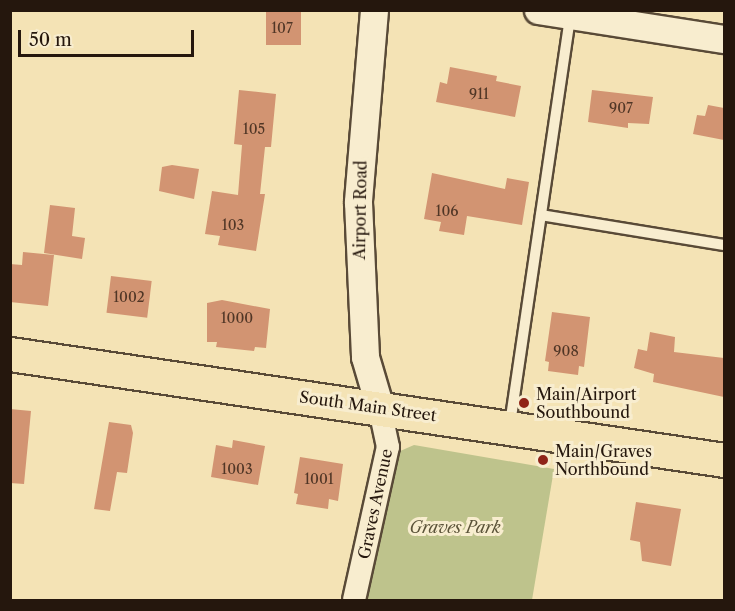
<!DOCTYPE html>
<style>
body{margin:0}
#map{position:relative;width:735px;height:611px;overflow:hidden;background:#f4e3b5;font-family:"Libre Caslon Text",serif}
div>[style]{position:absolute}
.green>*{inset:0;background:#bec38c}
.building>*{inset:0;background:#d29472;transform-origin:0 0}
.roads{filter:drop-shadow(2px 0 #594a37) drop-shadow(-2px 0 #594a37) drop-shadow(0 2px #594a37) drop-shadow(0 -2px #594a37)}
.service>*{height:10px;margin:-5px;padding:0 5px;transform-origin:5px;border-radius:5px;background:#f8edcf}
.minor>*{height:22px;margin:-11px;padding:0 11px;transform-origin:11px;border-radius:11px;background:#f8edcf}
.tertiary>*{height:27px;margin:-13.5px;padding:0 13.5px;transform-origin:13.5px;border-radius:13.5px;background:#f8edcf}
.primary>*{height:33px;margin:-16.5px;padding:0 16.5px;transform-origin:16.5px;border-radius:16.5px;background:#f4e3b5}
.dots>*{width:16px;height:16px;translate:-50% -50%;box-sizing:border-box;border:3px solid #f8edcf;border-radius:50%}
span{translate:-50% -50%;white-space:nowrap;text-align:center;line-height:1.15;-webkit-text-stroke:6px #f8edcf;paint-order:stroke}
.number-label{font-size:14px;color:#503626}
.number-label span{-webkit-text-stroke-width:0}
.street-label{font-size:16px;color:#25170d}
.poi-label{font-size:16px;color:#25170d}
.left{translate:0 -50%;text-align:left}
.park-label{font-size:16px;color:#5b5339;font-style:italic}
.frame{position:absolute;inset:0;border:12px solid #25170d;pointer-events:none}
.scale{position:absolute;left:18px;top:30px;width:176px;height:27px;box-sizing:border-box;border:3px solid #25170d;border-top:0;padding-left:8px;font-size:18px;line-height:21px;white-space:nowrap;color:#25170d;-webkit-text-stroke:4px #f8edcf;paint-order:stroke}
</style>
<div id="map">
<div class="green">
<div style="clip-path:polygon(414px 445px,554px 469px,532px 600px,361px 600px,398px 452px)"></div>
</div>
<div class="building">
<div style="left:266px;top:10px;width:35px;height:35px"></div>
<div style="clip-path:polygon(450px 67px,497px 76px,496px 81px,521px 86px,515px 117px,436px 102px,440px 82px,447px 84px)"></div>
<div style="clip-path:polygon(239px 90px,276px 94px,271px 147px,265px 147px,260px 194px,265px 194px,256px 251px,218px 245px,220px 236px,205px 234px,212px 191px,238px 195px,242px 145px,234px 144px)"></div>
<div style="clip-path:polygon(592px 90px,653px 97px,649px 124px,628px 123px,628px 128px,588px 122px)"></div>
<div style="clip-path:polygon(708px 105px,724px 108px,724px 140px,693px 134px,697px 115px,705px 116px)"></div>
<div style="clip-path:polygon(172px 165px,199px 169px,194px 199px,159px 191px,162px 167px)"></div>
<div style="clip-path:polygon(432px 173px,505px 189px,507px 178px,529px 182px,522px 225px,467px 216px,464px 235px,439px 231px,441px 222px,424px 219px)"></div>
<div style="clip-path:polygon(50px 205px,75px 208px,72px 236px,85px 238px,82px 259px,44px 253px)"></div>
<div style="clip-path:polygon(23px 252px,54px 255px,48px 306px,10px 302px,10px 264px,22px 265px)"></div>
<div style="left:111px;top:276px;width:41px;height:37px;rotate:7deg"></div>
<div style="clip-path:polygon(222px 300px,270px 309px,266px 348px,255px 347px,254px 351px,216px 347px,217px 342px,207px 342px,207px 303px)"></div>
<div style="clip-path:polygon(552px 312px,590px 317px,584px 367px,579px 366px,578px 375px,548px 371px,549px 362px,545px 361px)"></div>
<div style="clip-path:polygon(650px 332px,675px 337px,674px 352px,724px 358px,724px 397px,653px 382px,654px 374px,634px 368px,638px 349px,647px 351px)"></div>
<div style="clip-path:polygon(10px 409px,31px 411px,24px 484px,10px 483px)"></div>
<div style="clip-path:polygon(109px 422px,131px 425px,133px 433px,127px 473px,117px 472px,110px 511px,94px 509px)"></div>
<div style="clip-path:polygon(233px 440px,265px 446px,258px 485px,211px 477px,216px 445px,232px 448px)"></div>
<div style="clip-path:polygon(300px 457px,343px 464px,338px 501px,329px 499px,328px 509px,296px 504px,298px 494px,294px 493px)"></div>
<div style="clip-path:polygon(636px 502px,681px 509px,671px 566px,642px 561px,640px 542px,630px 540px)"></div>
</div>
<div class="roads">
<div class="service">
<div style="left:541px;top:215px;width:185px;rotate:9.3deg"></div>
<div style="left:510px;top:424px;width:412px;rotate:-81.6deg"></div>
</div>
<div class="minor">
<div style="left:354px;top:600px;width:157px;rotate:-77.5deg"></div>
<div style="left:388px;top:447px;width:40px;rotate:-102deg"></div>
</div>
<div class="tertiary">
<div style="left:374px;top:10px;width:193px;rotate:94.8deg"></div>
<div style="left:358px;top:202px;width:155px;rotate:87.4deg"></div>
<div style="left:365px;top:357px;width:53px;rotate:73.6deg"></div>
<div style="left:538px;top:10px;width:188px;rotate:8.9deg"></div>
</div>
<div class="primary">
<div style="left:10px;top:354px;width:722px;rotate:8.44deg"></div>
</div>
</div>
<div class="dots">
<div style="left:524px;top:403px;background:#8f2418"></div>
<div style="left:543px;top:460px;background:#8f2418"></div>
</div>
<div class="number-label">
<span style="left:282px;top:28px">107</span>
<span style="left:479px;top:94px">911</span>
<span style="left:621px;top:108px">907</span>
<span style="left:254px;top:129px">105</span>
<span style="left:447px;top:211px">106</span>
<span style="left:233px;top:225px">103</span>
<span style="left:129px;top:297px">1002</span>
<span style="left:237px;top:318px">1000</span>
<span style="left:566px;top:351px">908</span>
<span style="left:237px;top:469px">1003</span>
<span style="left:319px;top:479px">1001</span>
</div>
<div class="street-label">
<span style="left:360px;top:210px;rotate:-89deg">Airport Road</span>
<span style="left:368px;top:406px;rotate:8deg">South Main Street</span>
<span style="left:375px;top:504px;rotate:-78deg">Graves Avenue</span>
</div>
<div class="poi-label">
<span class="left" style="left:536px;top:403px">Main/Airport<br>Southbound</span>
<span class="left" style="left:555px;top:460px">Main/Graves<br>Northbound</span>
</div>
<div class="park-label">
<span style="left:455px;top:527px">Graves Park</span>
</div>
<div class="frame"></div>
<div class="scale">50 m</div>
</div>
